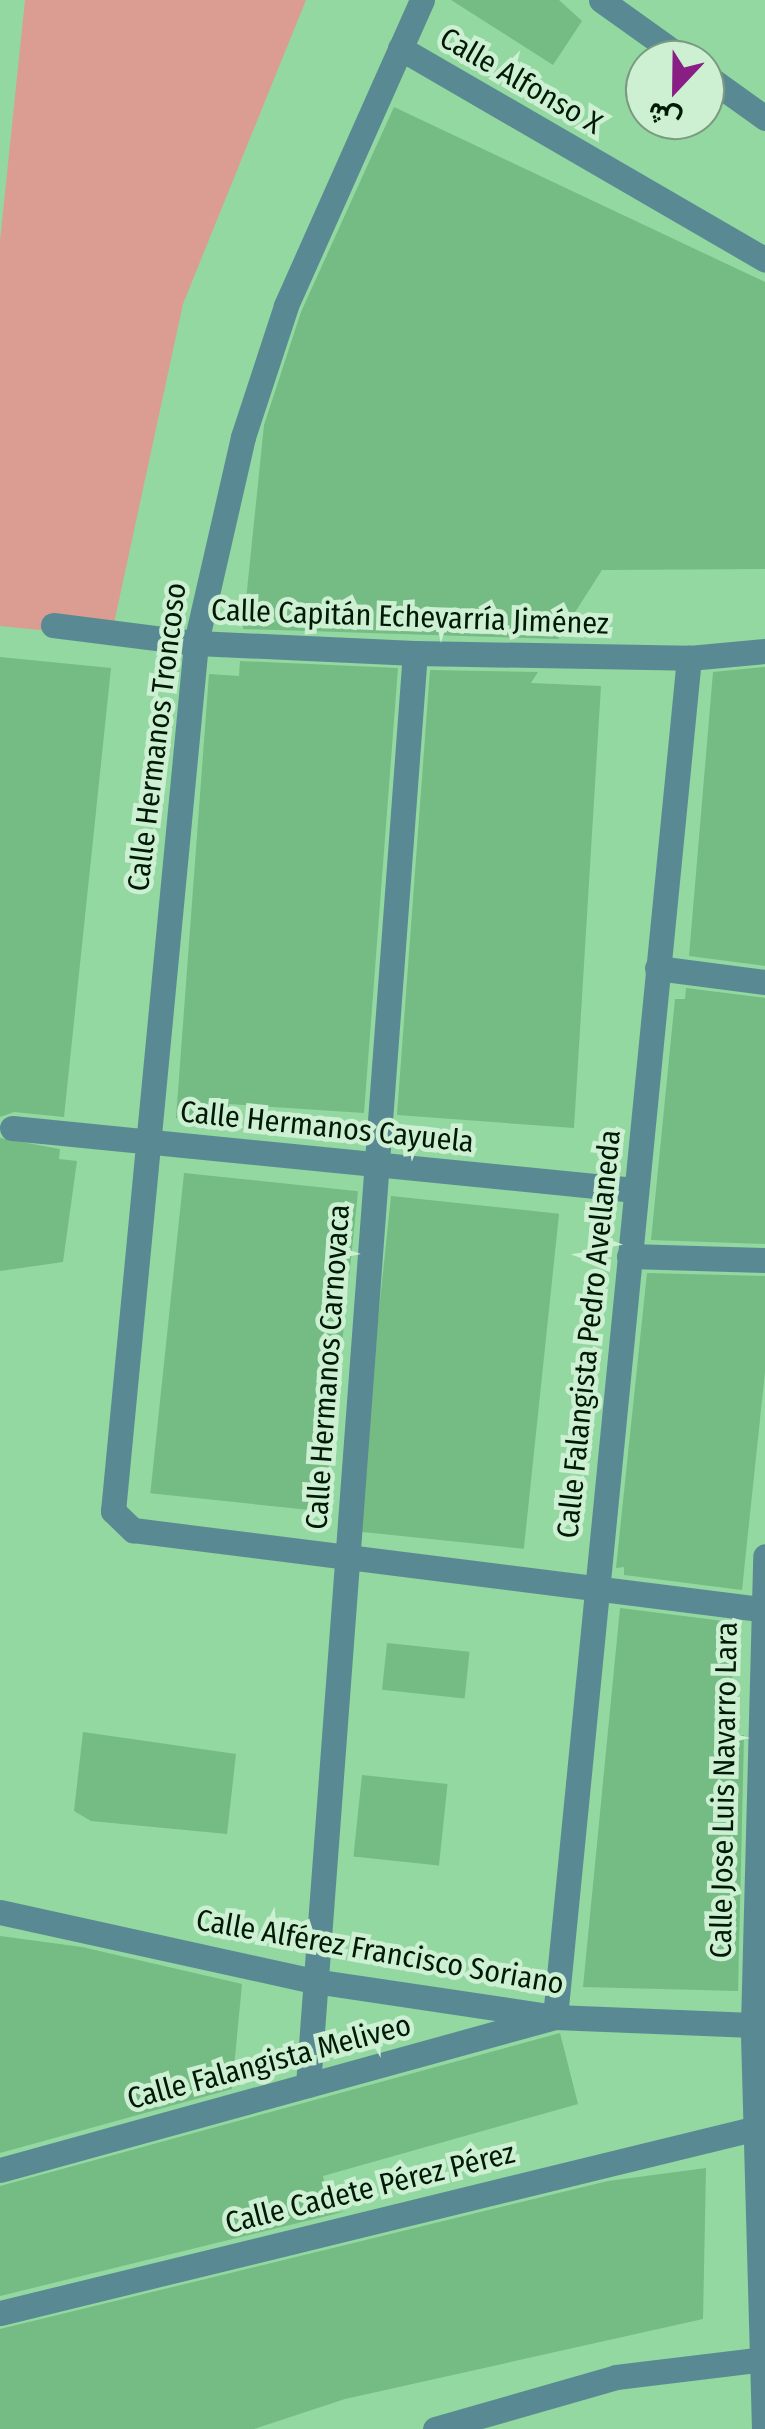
<!DOCTYPE html>
<meta charset="utf-8">
<style>
body{margin:0}
#map{position:relative;width:765px;height:2429px;overflow:hidden;background:#92d8a0;font-family:"Fira Sans Condensed",Vazirmatn,sans-serif}
div>[style]{position:absolute}
.green>*{inset:0;background:#db9d92}
.building>*{inset:0;background:#75bb84;transform-origin:0 0}
.minor>*{height:25px;margin:-12.5px;padding:0 12.5px;transform-origin:12.5px;border-radius:12.5px;background:#598a93}
span{translate:-50% -50%;white-space:nowrap;text-align:center;line-height:1.15;-webkit-text-stroke:9px #cdf0d3;paint-order:stroke}
.street-label{font-size:30px;color:#001a06}
.north{position:absolute;left:625px;top:40px;width:100px;height:100px;box-sizing:border-box;background:#cdf0d3;border:2px solid #7b9a81;border-radius:50%;rotate:202deg;font-size:28px;font-weight:700;line-height:40px;text-align:center;color:#001a06}
.north::after{content:'';display:block;margin:auto;width:35px;height:45px;background:#891f85;clip-path:polygon(50% 0,100% 100%,50% 72%,0 100%)}
</style>
<div id="map">
<div class="green">
<div style="clip-path:polygon(25px 0,306px 0,183px 304px,111px 637px,0 626px,0 241px)"></div>
</div>
<div class="building">
<div style="clip-path:polygon(451px 0,559px 0,582px 21px,553px 65px)"></div>
<div style="clip-path:polygon(394px 107px,765px 282px,765px 569px,602px 570px,558px 639px,243px 629px,264px 425px,301px 312px)"></div>
<div style="clip-path:polygon(0 657px,111px 668px,64px 1117px,14px 1112px,0 1117px)"></div>
<div style="clip-path:polygon(240px 661px,398px 668px,364px 1113px,229px 1104px,227px 1124px,176px 1118px,209px 674px,239px 676px)"></div>
<div style="clip-path:polygon(765px 667px,765px 966px,689px 956px,713px 672px)"></div>
<div style="clip-path:polygon(430px 670px,538px 672px,531px 683px,601px 686px,574px 1128px,397px 1115px)"></div>
<div style="clip-path:polygon(686px 988px,765px 998px,765px 1244px,651px 1240px,675px 999px,685px 999px)"></div>
<div style="clip-path:polygon(0 1138px,60px 1149px,59px 1159px,77px 1161px,63px 1262px,0 1271px)"></div>
<div style="left:184px;top:1173px;width:175px;height:322px;rotate:6deg"></div>
<div style="left:391px;top:1196px;width:169px;height:337px;rotate:6deg"></div>
<div style="clip-path:polygon(647px 1273px,765px 1276px,765px 1372px,742px 1590px,624px 1575px,624px 1567px,616px 1568px)"></div>
<div style="clip-path:polygon(620px 1608px,739px 1623px,725px 1735px,744px 1735px,738px 1991px,583px 1987px)"></div>
<div style="left:387px;top:1643px;width:83px;height:47px;rotate:6deg"></div>
<div style="clip-path:polygon(83px 1732px,236px 1754px,227px 1834px,91px 1821px,74px 1811px)"></div>
<div style="left:362px;top:1775px;width:86px;height:82px;rotate:6deg"></div>
<div style="clip-path:polygon(0 1936px,82px 1947px,242px 1984px,232px 2089px,0 2153px)"></div>
<div style="clip-path:polygon(560px 2033px,578px 2104px,323px 2176px,331px 2213px,347px 2211px,0 2296px,0 2186px)"></div>
<div style="clip-path:polygon(706px 2168px,703px 2319px,345px 2399px,254px 2429px,0 2429px,0 2329px,608px 2181px)"></div>
</div>
<div class="minor">
<div style="left:422px;top:0;width:335px;rotate:114deg"></div>
<div style="left:286px;top:306px;width:138px;rotate:108.2deg"></div>
<div style="left:243px;top:437px;width:211px;rotate:102.9deg"></div>
<div style="left:196px;top:643px;width:872px;rotate:95.46deg"></div>
<div style="left:113px;top:1511px;width:28px;rotate:44deg"></div>
<div style="left:133px;top:1530px;width:632px;rotate:7.18deg"></div>
<div style="left:601px;top:0;width:103px;rotate:35.5deg"></div>
<div style="left:400px;top:48px;width:422px;rotate:30.1deg"></div>
<div style="left:705px;top:75px;width:74px;rotate:35.6deg"></div>
<div style="left:53px;top:625px;width:144px;rotate:7.2deg"></div>
<div style="left:196px;top:643px;width:219px;rotate:2.6deg"></div>
<div style="left:415px;top:653px;width:274px;rotate:1deg"></div>
<div style="left:689px;top:658px;width:76px;rotate:-5.3deg"></div>
<div style="left:657px;top:968px;width:109px;rotate:7.4deg"></div>
<div style="left:12px;top:1128px;width:626px;rotate:5.68deg"></div>
<div style="left:629px;top:1256px;width:136px;rotate:1.7deg"></div>
<div style="left:0;top:1912px;width:321px;rotate:12.4deg"></div>
<div style="left:314px;top:1981px;width:244px;rotate:8.5deg"></div>
<div style="left:555px;top:2017px;width:198px;rotate:2.3deg"></div>
<div style="left:308px;top:2085px;width:1436px;rotate:-85.73deg"></div>
<div style="left:0;top:2170px;width:576px;rotate:-15.41deg"></div>
<div style="left:555px;top:2017px;width:1366px;rotate:-84.37deg"></div>
<div style="left:0;top:2313px;width:788px;rotate:-13.74deg"></div>
<div style="left:435px;top:2429px;width:188px;rotate:-16deg"></div>
<div style="left:616px;top:2377px;width:150px;rotate:-6.9deg"></div>
<div style="left:764px;top:2429px;width:404px;rotate:-91.6deg"></div>
<div style="left:753px;top:2025px;width:469px;rotate:-88.5deg"></div>
</div>
<div class="street-label">
<span style="left:521px;top:81px;rotate:30deg">Calle Alfonso X</span>
<span style="left:410px;top:617px;rotate:2deg">Calle Capitán Echevarría Jiménez</span>
<span style="left:157px;top:737px;rotate:-83deg">Calle Hermanos Troncoso</span>
<span style="left:327px;top:1127px;rotate:6deg">Calle Hermanos Cayuela</span>
<span style="left:589px;top:1334px;rotate:-84deg">Calle Falangista Pedro Avellaneda</span>
<span style="left:328px;top:1367px;rotate:-86deg">Calle Hermanos Carnovaca</span>
<span style="left:724px;top:1790px;rotate:-89deg">Calle Jose Luis Navarro Lara</span>
<span style="left:380px;top:1952px;rotate:10deg">Calle Alférez Francisco Soriano</span>
<span style="left:269px;top:2062px;rotate:-15deg">Calle Falangista Meliveo</span>
<span style="left:370px;top:2188px;rotate:-14deg">Calle Cadete Pérez Pérez</span>
</div>
<div class="north">ش</div>
</div>
